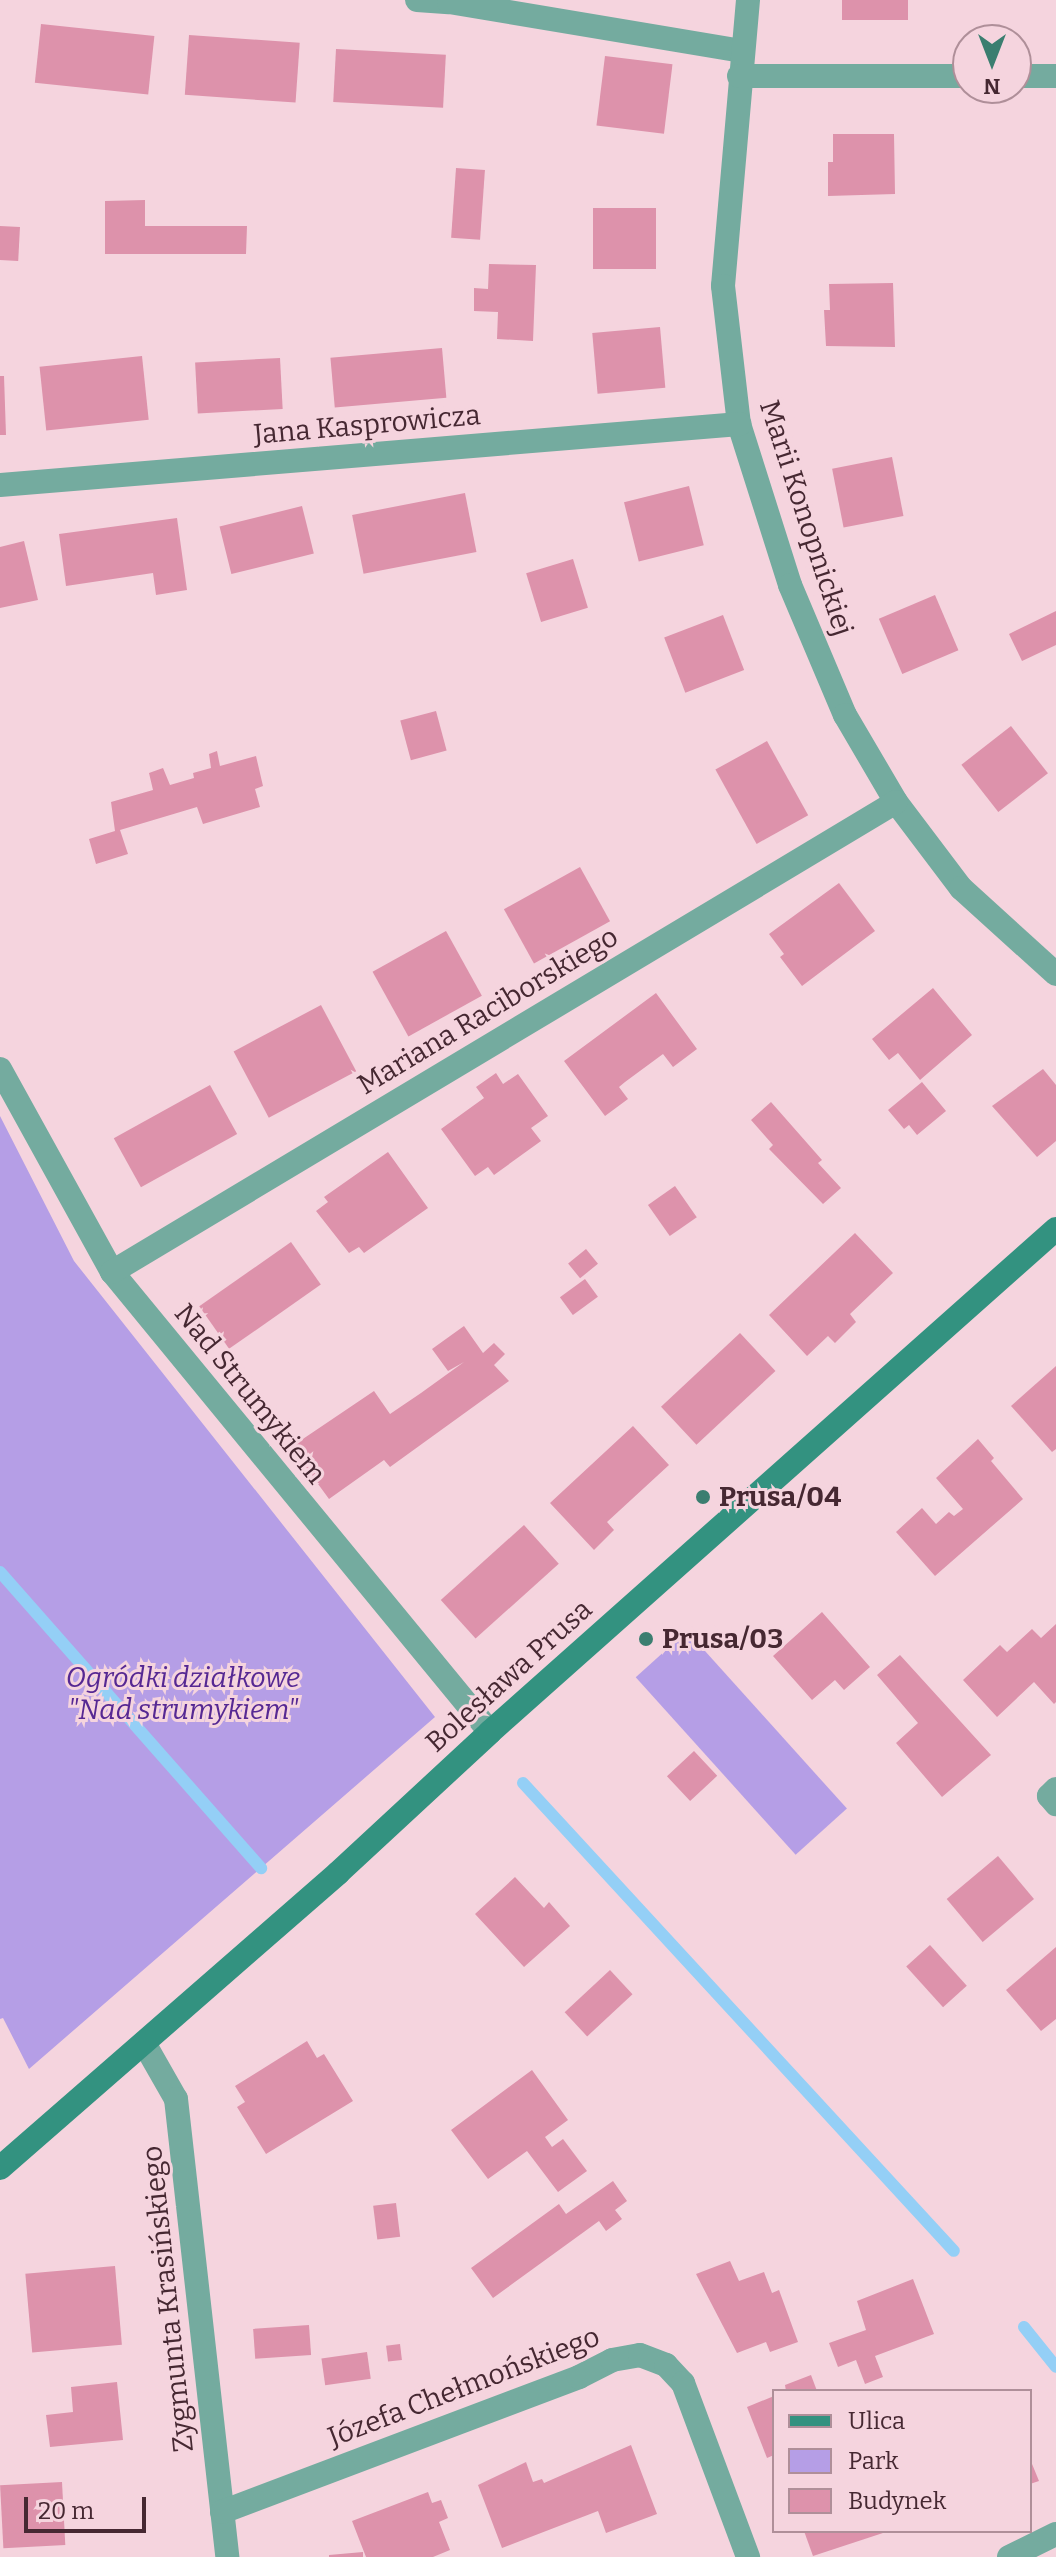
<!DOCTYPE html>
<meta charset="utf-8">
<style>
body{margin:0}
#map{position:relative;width:1056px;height:2557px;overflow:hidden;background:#f5d4de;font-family:Bitter,serif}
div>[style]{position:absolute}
.green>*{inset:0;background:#b59ee6;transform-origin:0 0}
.stream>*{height:12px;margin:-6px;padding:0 6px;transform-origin:6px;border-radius:6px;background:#94cff6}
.building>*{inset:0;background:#dd92ab;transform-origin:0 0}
.street>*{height:24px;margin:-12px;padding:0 12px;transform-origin:12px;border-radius:12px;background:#74ab9f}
.secondary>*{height:24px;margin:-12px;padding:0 12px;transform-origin:12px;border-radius:12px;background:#339280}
.dots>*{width:22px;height:22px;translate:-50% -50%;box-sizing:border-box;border:4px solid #f5d4de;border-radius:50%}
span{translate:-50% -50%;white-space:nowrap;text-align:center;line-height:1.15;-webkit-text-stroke:6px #f5d4de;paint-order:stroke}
.street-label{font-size:28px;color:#462832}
.poi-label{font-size:28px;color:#462832;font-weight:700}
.left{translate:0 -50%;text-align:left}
.park-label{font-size:28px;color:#562893;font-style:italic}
.legend{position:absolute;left:772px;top:2389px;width:260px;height:144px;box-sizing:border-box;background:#f5d4de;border:2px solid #af8f99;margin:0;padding:10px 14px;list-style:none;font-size:24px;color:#462832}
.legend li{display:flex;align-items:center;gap:16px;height:40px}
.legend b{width:40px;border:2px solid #af8f99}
.north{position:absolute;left:952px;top:24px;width:80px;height:80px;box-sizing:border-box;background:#f5d4de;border:2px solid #af8f99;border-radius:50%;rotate:180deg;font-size:22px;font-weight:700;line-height:32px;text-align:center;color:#462832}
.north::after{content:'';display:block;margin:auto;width:28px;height:36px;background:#3b7e70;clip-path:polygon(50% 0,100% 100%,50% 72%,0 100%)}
.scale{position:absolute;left:24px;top:2497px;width:122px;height:36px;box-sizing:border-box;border:4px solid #462832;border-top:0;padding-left:10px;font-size:24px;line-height:28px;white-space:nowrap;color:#462832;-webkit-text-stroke:6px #f5d4de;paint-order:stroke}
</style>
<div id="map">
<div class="green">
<div style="clip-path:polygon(0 1116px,74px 1261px,435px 1717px,29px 2069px,3px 2018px,0 2019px)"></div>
<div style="left:687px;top:1631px;width:239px;height:69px;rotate:48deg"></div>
</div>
<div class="stream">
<div style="left:0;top:1572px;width:395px;rotate:48.6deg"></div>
<div style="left:523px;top:1783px;width:636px;rotate:47.36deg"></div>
<div style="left:1024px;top:2327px;width:51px;rotate:51.3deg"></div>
</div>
<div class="building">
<div style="left:842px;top:0;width:66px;height:20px"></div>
<div style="left:41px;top:24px;width:114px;height:59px;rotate:6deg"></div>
<div style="left:189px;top:35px;width:111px;height:60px;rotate:4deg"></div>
<div style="left:336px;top:49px;width:110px;height:53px;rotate:3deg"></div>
<div style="left:605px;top:56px;width:68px;height:70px;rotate:7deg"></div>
<div style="clip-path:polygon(833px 134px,894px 134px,895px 194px,828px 196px,828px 162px,833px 162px)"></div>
<div style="left:456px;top:168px;width:29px;height:70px;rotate:4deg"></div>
<div style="clip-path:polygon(145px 200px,145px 226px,247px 226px,246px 254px,105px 254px,105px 201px)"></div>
<div style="left:593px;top:208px;width:63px;height:61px"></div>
<div style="left:0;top:226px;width:20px;height:34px;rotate:3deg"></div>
<div style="clip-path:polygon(489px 264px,536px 265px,533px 341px,497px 339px,498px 312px,474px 311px,474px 288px,488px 289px)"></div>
<div style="clip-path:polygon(893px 283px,895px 347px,826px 346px,824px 310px,830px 310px,829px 284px)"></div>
<div style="left:660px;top:327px;width:61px;height:68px;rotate:85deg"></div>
<div style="left:442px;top:348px;width:50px;height:112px;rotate:85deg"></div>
<div style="left:142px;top:356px;width:64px;height:103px;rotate:84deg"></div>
<div style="left:280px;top:358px;width:51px;height:85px;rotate:87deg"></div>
<div style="clip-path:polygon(0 376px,4px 376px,6px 435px,0 435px)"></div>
<div style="left:892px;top:457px;width:60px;height:61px;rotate:79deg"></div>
<div style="left:689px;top:486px;width:61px;height:67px;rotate:76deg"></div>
<div style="left:465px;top:493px;width:60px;height:115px;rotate:79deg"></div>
<div style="left:302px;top:506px;width:49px;height:85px;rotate:76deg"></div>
<div style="clip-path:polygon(177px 518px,187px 590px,156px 595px,153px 573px,66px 586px,59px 534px)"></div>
<div style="clip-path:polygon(24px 541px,38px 600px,0 608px,0 547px)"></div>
<div style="left:573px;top:559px;width:51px;height:49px;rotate:73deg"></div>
<div style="left:935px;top:595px;width:60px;height:61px;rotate:67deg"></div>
<div style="clip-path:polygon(1056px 611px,1056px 645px,1022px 661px,1009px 634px)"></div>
<div style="left:723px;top:615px;width:59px;height:63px;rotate:69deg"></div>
<div style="left:436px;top:711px;width:41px;height:37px;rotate:75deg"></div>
<div style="left:1011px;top:726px;width:60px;height:63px;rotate:52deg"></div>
<div style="left:767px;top:741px;width:85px;height:59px;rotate:61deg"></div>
<div style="clip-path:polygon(217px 751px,220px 766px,256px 756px,263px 786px,255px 789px,260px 807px,203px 824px,197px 807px,120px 830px,128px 854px,96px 864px,89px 839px,115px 831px,111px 802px,153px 790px,149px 773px,163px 768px,170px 785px,194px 778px,193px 773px,211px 768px,209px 754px)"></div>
<div style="left:580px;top:867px;width:62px;height:87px;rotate:61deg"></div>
<div style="clip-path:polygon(839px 883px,875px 931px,802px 986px,780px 957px,784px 954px,769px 934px)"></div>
<div style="left:446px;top:931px;width:74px;height:84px;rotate:61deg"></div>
<div style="clip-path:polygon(933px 988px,972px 1035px,920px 1080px,898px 1053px,889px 1060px,872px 1039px)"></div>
<div style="clip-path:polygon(656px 993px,697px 1049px,673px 1067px,663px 1054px,625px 1082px,619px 1087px,628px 1099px,605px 1116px,564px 1061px)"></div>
<div style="left:321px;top:1005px;width:75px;height:99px;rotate:62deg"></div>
<div style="clip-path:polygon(1043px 1069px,1056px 1085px,1056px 1141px,1037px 1157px,992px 1106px)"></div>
<div style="clip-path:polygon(496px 1073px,503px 1084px,518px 1074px,548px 1116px,531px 1128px,541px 1141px,494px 1175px,488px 1167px,475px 1176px,441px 1129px,484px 1098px,476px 1087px)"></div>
<div style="clip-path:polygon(922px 1082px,946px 1111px,917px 1135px,909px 1125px,904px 1129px,888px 1110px)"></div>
<div style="left:210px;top:1085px;width:56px;height:110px;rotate:61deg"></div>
<div style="clip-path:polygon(771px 1102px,822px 1160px,818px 1163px,841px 1188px,823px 1204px,769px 1149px,773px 1145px,751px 1120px)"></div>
<div style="clip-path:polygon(388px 1152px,428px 1208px,364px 1253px,359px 1247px,349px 1253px,316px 1211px,328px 1202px,324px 1197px)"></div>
<div style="left:675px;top:1186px;width:38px;height:33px;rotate:55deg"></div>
<div style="clip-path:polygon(855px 1233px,893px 1273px,850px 1314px,856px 1322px,835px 1343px,828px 1336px,807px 1356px,769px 1315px)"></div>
<div style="left:291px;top:1242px;width:52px;height:112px;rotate:55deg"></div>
<div style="left:586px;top:1249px;width:19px;height:23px;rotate:51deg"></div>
<div style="left:585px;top:1279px;width:22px;height:31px;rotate:54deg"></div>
<div style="clip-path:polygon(464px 1326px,483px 1353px,494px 1343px,505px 1354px,494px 1365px,509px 1381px,390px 1467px,384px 1460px,329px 1499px,291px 1447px,374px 1391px,390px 1414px,421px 1393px,464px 1362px,448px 1371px,432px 1349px)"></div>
<div style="left:740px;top:1333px;width:52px;height:108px;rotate:47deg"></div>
<div style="clip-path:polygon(1056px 1366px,1056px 1449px,1052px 1452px,1011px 1406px)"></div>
<div style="clip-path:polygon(633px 1426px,669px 1465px,607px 1522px,614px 1530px,594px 1550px,550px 1503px)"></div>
<div style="clip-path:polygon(978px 1439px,994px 1458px,991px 1461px,1023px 1499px,935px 1576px,896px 1532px,922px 1508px,936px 1524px,949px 1512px,954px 1516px,963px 1509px,936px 1478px)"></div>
<div style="left:524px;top:1525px;width:52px;height:112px;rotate:48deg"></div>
<div style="clip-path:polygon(822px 1612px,870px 1667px,844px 1690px,835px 1680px,812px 1700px,773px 1656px)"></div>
<div style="clip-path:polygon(1056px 1624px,1056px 1702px,1054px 1704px,1034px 1682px,997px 1717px,963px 1680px,1000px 1645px,1007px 1652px,1032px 1629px,1041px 1638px)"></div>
<div style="clip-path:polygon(900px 1655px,991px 1755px,942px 1797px,896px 1743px,918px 1723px,877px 1675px)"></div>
<div style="left:694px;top:1751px;width:34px;height:37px;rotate:47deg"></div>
<div style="left:998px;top:1856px;width:56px;height:67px;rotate:50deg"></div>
<div style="clip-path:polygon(515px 1877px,544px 1908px,549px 1902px,570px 1926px,524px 1967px,475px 1914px)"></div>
<div style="left:930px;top:1945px;width:55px;height:32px;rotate:48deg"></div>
<div style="clip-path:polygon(1056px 1947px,1056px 2019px,1041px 2031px,1006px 1990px)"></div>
<div style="left:610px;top:1970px;width:33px;height:62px;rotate:47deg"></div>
<div style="clip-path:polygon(307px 2041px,317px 2058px,324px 2054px,353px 2101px,266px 2154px,237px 2107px,245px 2102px,235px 2086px)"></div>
<div style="clip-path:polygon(532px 2070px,568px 2120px,545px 2137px,552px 2147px,563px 2139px,587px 2171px,558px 2192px,527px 2151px,488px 2179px,451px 2130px)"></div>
<div style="clip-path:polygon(613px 2181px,627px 2201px,615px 2210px,622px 2219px,606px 2231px,599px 2221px,493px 2298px,471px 2268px,559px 2204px,566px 2214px)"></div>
<div style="left:396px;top:2203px;width:34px;height:23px;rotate:83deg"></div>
<div style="clip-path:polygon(730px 2261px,739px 2281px,764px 2272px,772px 2293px,779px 2290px,798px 2342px,770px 2352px,766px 2342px,737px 2353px,696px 2274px)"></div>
<div style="left:115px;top:2266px;width:79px;height:90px;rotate:85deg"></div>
<div style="clip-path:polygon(913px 2279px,934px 2334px,875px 2356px,883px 2377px,865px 2384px,856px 2360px,838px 2367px,829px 2343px,866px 2330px,857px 2301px)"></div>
<div style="left:309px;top:2325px;width:30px;height:56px;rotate:86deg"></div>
<div style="left:400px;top:2344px;width:16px;height:14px;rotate:83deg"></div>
<div style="left:367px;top:2352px;width:27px;height:46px;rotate:82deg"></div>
<div style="clip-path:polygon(811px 2375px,817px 2391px,786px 2391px,785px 2385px)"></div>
<div style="clip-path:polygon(117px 2382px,123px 2440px,50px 2447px,46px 2415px,73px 2412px,71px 2387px)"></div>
<div style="clip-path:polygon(774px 2396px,774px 2455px,767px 2458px,747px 2407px)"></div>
<div style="clip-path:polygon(631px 2445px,657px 2514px,606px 2533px,598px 2511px,502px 2548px,478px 2485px,526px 2462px,533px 2482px,542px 2479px,544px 2483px)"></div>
<div style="clip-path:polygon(1030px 2459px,1039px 2481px,1030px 2484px)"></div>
<div style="left:62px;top:2482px;width:63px;height:62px;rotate:87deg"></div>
<div style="clip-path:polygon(428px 2492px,432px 2503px,441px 2500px,448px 2518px,439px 2522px,450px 2550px,433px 2557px,366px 2557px,352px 2521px)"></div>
<div style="clip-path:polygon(804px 2531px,886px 2531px,886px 2532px,813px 2556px)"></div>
<div style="clip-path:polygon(363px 2552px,363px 2557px,329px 2557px,329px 2555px)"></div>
</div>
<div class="street">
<div style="left:417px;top:0;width:32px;rotate:4deg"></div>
<div style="left:449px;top:2px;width:297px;rotate:9.5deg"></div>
<div style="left:748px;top:0;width:287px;rotate:95deg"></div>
<div style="left:723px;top:286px;width:139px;rotate:83.4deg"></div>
<div style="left:739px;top:424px;width:169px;rotate:72.4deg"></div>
<div style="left:790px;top:585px;width:141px;rotate:67.1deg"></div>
<div style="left:845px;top:715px;width:101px;rotate:59.6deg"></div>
<div style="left:896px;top:802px;width:108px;rotate:52.9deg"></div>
<div style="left:961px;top:888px;width:128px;rotate:42.2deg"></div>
<div style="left:739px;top:76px;width:229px"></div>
<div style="left:1016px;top:76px;width:40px"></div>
<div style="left:0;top:485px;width:742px;rotate:-4.72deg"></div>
<div style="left:0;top:1069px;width:232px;rotate:61.1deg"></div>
<div style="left:112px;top:1272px;width:595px;rotate:50.59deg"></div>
<div style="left:112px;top:1272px;width:914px;rotate:-30.94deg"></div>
<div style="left:1056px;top:1789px;width:10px;rotate:135deg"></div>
<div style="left:1049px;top:1796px;width:11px;rotate:49deg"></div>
<div style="left:144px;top:2043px;width:64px;rotate:60.3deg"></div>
<div style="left:176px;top:2099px;width:461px;rotate:83.6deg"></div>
<div style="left:222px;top:2512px;width:382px;rotate:-20.7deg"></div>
<div style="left:579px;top:2377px;width:37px;rotate:-27deg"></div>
<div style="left:612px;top:2360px;width:28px;rotate:-10deg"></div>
<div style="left:640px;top:2355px;width:28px;rotate:21deg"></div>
<div style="left:666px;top:2365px;width:25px;rotate:47deg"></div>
<div style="left:683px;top:2383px;width:186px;rotate:69.5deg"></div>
<div style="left:1009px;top:2557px;width:52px;rotate:-26.1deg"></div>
</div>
<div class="secondary">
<div style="left:0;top:2168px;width:449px;rotate:-41.1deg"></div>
<div style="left:338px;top:1873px;width:207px;rotate:-42.8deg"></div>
<div style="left:490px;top:1732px;width:757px;rotate:-41.63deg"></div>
</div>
<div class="dots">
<div style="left:703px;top:1497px;background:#3b7e70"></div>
<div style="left:646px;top:1639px;background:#3b7e70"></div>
</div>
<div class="street-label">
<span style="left:367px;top:425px;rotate:-5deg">Jana Kasprowicza</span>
<span style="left:806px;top:518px;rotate:72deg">Marii Konopnickiej</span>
<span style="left:488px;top:1011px;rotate:-31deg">Mariana Raciborskiego</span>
<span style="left:250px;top:1394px;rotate:51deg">Nad Strumykiem</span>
<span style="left:509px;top:1676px;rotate:-42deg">Bolesława Prusa</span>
<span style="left:168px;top:2299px;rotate:-96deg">Zygmunta Krasińskiego</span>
<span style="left:464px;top:2387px;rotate:-21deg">Józefa Chełmońskiego</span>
</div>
<div class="poi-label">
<span class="left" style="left:719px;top:1497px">Prusa/04</span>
<span class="left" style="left:662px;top:1639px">Prusa/03</span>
</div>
<div class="park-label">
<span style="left:183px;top:1694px">Ogródki działkowe<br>"Nad strumykiem"</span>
</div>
<ul class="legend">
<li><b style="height:10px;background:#339280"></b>Ulica</li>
<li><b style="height:22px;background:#b59ee6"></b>Park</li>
<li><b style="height:22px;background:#dd92ab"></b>Budynek</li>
</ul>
<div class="north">N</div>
<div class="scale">20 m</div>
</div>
